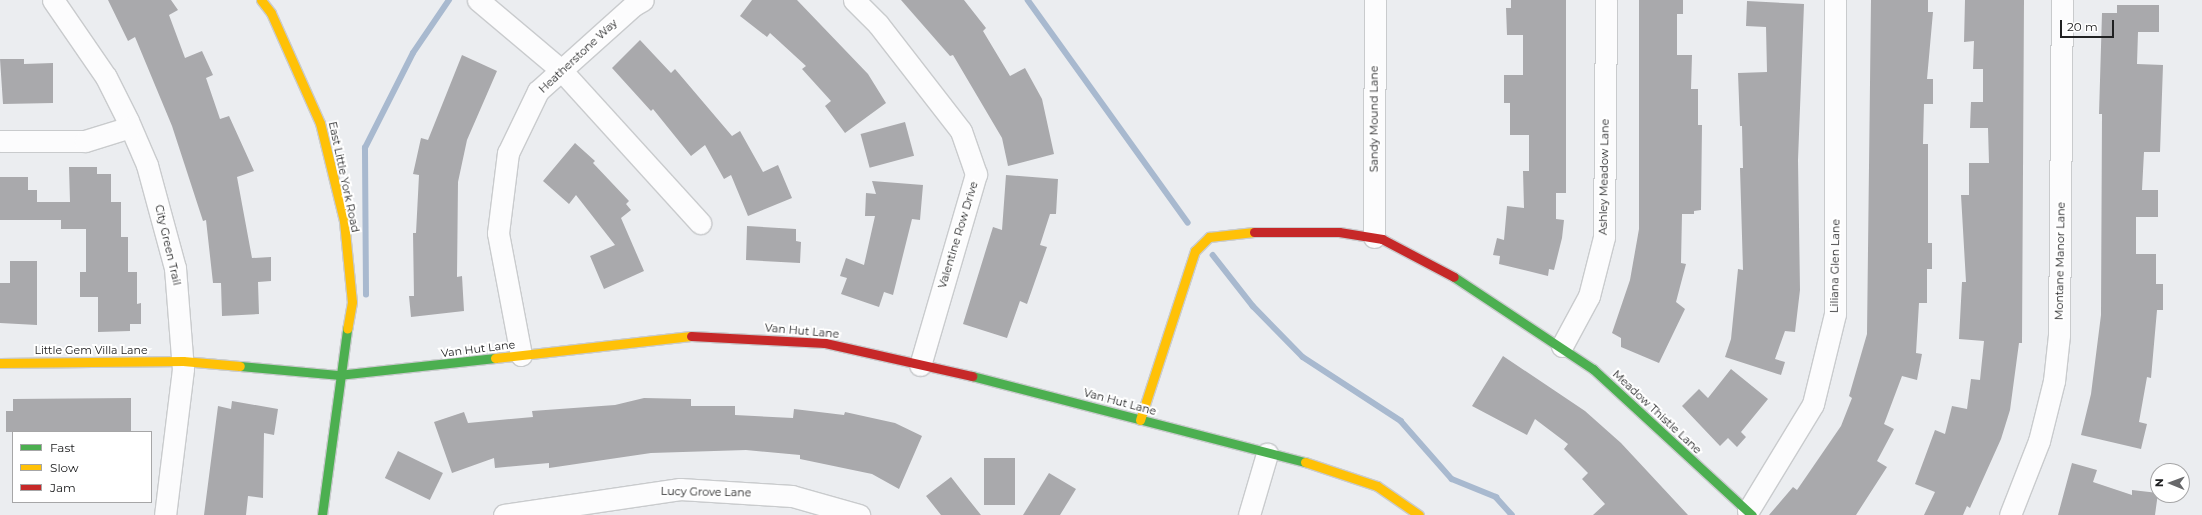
<!DOCTYPE html>
<style>
body{margin:0}
#map{position:relative;width:2202px;height:515px;overflow:hidden;background:#ebedf0;font-family:Montserrat,sans-serif}
div>[style]{position:absolute}
.stream>*{height:5.5px;margin:-2.75px;padding:0 2.75px;transform-origin:2.75px;border-radius:2.75px;background:#a8b9cf}
.building>*{inset:0;background:#a9a9ac;transform-origin:0 0}
.roads{filter:drop-shadow(1px 0 #c9cbcd) drop-shadow(-1px 0 #c9cbcd) drop-shadow(0 1px #c9cbcd) drop-shadow(0 -1px #c9cbcd)}
.street>*{height:21px;margin:-10.5px;padding:0 10.5px;transform-origin:10.5px;border-radius:10.5px;background:#fcfcfd}
.fast>*{height:9px;margin:-4.5px;padding:0 4.5px;transform-origin:4.5px;border-radius:4.5px;background:#4caf50}
.slow>*{height:9px;margin:-4.5px;padding:0 4.5px;transform-origin:4.5px;border-radius:4.5px;background:#ffc107}
.jam>*{height:9px;margin:-4.5px;padding:0 4.5px;transform-origin:4.5px;border-radius:4.5px;background:#c62828}
span{translate:-50% -50%;white-space:nowrap;text-align:center;line-height:1.15;-webkit-text-stroke:4px #fff;paint-order:stroke}
.street-label{font-size:11px;color:#202122}
.legend{position:absolute;left:12px;top:431px;width:140px;height:72px;box-sizing:border-box;background:#fff;border:1px solid #a6a6a7;margin:0;padding:5px 7px;list-style:none;font-size:12px;color:#202122}
.legend li{display:flex;align-items:center;gap:8px;height:20px}
.legend b{width:20px;border:1px solid #a6a6a7}
.north{position:absolute;left:2150px;top:463px;width:40px;height:40px;box-sizing:border-box;background:#fff;border:1px solid #a6a6a7;border-radius:50%;rotate:271deg;font-size:11px;font-weight:700;line-height:16px;text-align:center;color:#202122}
.north::after{content:'';display:block;margin:auto;width:14px;height:18px;background:#67686a;clip-path:polygon(50% 0,100% 100%,50% 72%,0 100%)}
.scale{position:absolute;left:2060px;top:20px;width:54px;height:18px;box-sizing:border-box;border:2px solid #202122;border-top:0;padding-left:5px;font-size:12px;line-height:14px;white-space:nowrap;color:#202122;-webkit-text-stroke:3px #fff;paint-order:stroke}
</style>
<div id="map">
<div class="stream">
<div style="left:1028px;top:0;width:274px;rotate:54.3deg"></div>
<div style="left:1213px;top:255px;width:65px;rotate:51.9deg"></div>
<div style="left:1253px;top:306px;width:71px;rotate:45.6deg"></div>
<div style="left:1303px;top:357px;width:117px;rotate:33.1deg"></div>
<div style="left:1401px;top:421px;width:77px;rotate:48.7deg"></div>
<div style="left:1452px;top:479px;width:48px;rotate:22.2deg"></div>
<div style="left:1496px;top:497px;width:24px;rotate:48deg"></div>
<div style="left:366px;top:295px;width:147px;rotate:-90.4deg"></div>
<div style="left:365px;top:148px;width:106px;rotate:-63.2deg"></div>
<div style="left:413px;top:53px;width:64px;rotate:-55.8deg"></div>
</div>
<div class="building">
<div style="clip-path:polygon(108px 0,171px 0,178px 10px,169px 15px,185px 58px,202px 51px,213px 75px,206px 78px,220px 119px,229px 116px,254px 171px,237px 177px,252px 258px,271px 257px,271px 281px,258px 282px,259px 314px,222px 316px,221px 283px,213px 283px,206px 220px,203px 221px,172px 126px,135px 37px,128px 41px)"></div>
<div style="clip-path:polygon(752px 0,797px 0,868px 74px,886px 103px,845px 133px,825px 106px,831px 101px,802px 69px,806px 66px,770px 33px,767px 37px,740px 16px)"></div>
<div style="clip-path:polygon(901px 0,964px 0,986px 28px,983px 31px,1010px 76px,1025px 68px,1042px 99px,1054px 154px,1008px 166px,1002px 138px,953px 55px,950px 56px)"></div>
<div style="clip-path:polygon(1511px 0,1566px 0,1566px 193px,1556px 193px,1556px 219px,1564px 220px,1562px 238px,1554px 270px,1549px 269px,1548px 276px,1499px 264px,1500px 256px,1493px 255px,1497px 238px,1504px 240px,1507px 206px,1524px 208px,1523px 171px,1529px 171px,1529px 135px,1510px 135px,1510px 103px,1504px 103px,1504px 75px,1523px 75px,1523px 35px,1507px 35px,1506px 8px,1511px 8px)"></div>
<div style="clip-path:polygon(1639px 0,1683px 0,1683px 14px,1677px 14px,1677px 55px,1692px 55px,1691px 89px,1698px 89px,1698px 125px,1702px 125px,1701px 210px,1694px 211px,1694px 214px,1682px 214px,1681px 263px,1686px 264px,1676px 302px,1685px 309px,1659px 363px,1621px 347px,1621px 338px,1612px 333px,1630px 280px,1639px 229px)"></div>
<div style="clip-path:polygon(1871px 0,1928px 0,1928px 12px,1933px 12px,1927px 79px,1933px 79px,1933px 104px,1924px 104px,1923px 144px,1928px 144px,1928px 243px,1932px 243px,1932px 269px,1927px 269px,1927px 303px,1919px 303px,1916px 353px,1922px 354px,1917px 380px,1902px 376px,1884px 424px,1894px 429px,1877px 461px,1887px 467px,1856px 515px,1769px 515px,1793px 487px,1797px 490px,1841px 426px,1852px 398px,1849px 396px,1867px 334px)"></div>
<div style="clip-path:polygon(1965px 0,2024px 0,2022px 343px,2019px 343px,2010px 410px,2001px 439px,1970px 508px,1967px 506px,1963px 515px,1924px 515px,1935px 492px,1915px 484px,1935px 430px,1945px 434px,1952px 406px,1967px 409px,1971px 379px,1980px 380px,1984px 341px,1959px 339px,1962px 282px,1966px 282px,1961px 195px,1969px 195px,1969px 163px,1989px 163px,1988px 128px,1970px 128px,1971px 102px,1983px 102px,1983px 69px,1973px 69px,1974px 41px,1964px 42px)"></div>
<div style="clip-path:polygon(1747px 1px,1804px 4px,1798px 160px,1800px 290px,1795px 332px,1785px 331px,1775px 359px,1785px 362px,1781px 375px,1725px 357px,1731px 339px,1738px 269px,1743px 270px,1740px 168px,1743px 168px,1742px 126px,1740px 126px,1738px 73px,1767px 72px,1766px 27px,1746px 26px)"></div>
<div style="clip-path:polygon(2117px 5px,2159px 5px,2159px 32px,2138px 32px,2137px 64px,2163px 65px,2160px 152px,2144px 152px,2142px 190px,2158px 190px,2158px 217px,2136px 217px,2136px 254px,2156px 254px,2156px 284px,2163px 284px,2163px 310px,2157px 310px,2151px 378px,2147px 377px,2139px 422px,2147px 424px,2141px 449px,2081px 435px,2091px 394px,2101px 315px,2102px 114px,2099px 114px,2102px 13px,2117px 13px)"></div>
<div style="clip-path:polygon(640px 40px,671px 73px,675px 69px,732px 136px,740px 131px,763px 172px,778px 165px,792px 198px,748px 216px,731px 175px,724px 179px,705px 145px,691px 156px,653px 109px,651px 111px,612px 68px)"></div>
<div style="clip-path:polygon(462px 55px,497px 71px,467px 140px,458px 182px,457px 277px,462px 276px,464px 311px,411px 317px,409px 296px,414px 296px,413px 233px,416px 233px,419px 175px,413px 174px,421px 138px,428px 140px)"></div>
<div style="clip-path:polygon(0 59px,24px 59px,24px 64px,53px 63px,53px 103px,3px 104px)"></div>
<div style="left:905px;top:122px;width:35px;height:46px;rotate:75deg"></div>
<div style="clip-path:polygon(575px 143px,595px 161px,593px 163px,629px 201px,626px 204px,631px 210px,621px 218px,644px 271px,604px 289px,590px 256px,615px 245px,576px 195px,569px 204px,543px 181px)"></div>
<div style="clip-path:polygon(69px 167px,97px 167px,97px 174px,111px 174px,111px 202px,121px 202px,121px 237px,128px 237px,128px 272px,137px 272px,137px 304px,141px 303px,141px 324px,130px 324px,130px 331px,98px 332px,98px 297px,80px 297px,80px 272px,86px 272px,86px 229px,61px 229px,61px 220px,0 220px,0 177px,28px 177px,28px 190px,37px 190px,37px 202px,70px 202px)"></div>
<div style="clip-path:polygon(1006px 175px,1058px 179px,1056px 214px,1050px 214px,1040px 245px,1047px 247px,1027px 304px,1020px 301px,1007px 338px,963px 324px,993px 227px,1002px 230px)"></div>
<div style="clip-path:polygon(872px 181px,923px 185px,920px 220px,912px 219px,893px 295px,884px 292px,879px 307px,841px 294px,847px 278px,840px 276px,846px 258px,864px 265px,875px 216px,865px 216px,866px 193px,876px 194px)"></div>
<div style="clip-path:polygon(747px 226px,796px 229px,796px 241px,801px 242px,800px 263px,746px 260px)"></div>
<div style="clip-path:polygon(10px 261px,37px 261px,37px 325px,0 323px,0 283px,10px 283px)"></div>
<div style="clip-path:polygon(1503px 356px,1585px 411px,1621px 443px,1688px 515px,1593px 515px,1605px 504px,1582px 479px,1588px 473px,1564px 449px,1568px 444px,1535px 419px,1527px 435px,1472px 406px)"></div>
<div style="clip-path:polygon(1731px 369px,1768px 399px,1741px 432px,1746px 437px,1737px 447px,1728px 438px,1720px 446px,1682px 406px,1699px 389px,1708px 398px)"></div>
<div style="clip-path:polygon(131px 398px,131px 432px,6px 432px,6px 411px,13px 411px,13px 399px)"></div>
<div style="clip-path:polygon(644px 398px,691px 399px,691px 406px,735px 406px,735px 415px,793px 418px,794px 409px,844px 415px,845px 412px,895px 423px,922px 436px,899px 489px,872px 474px,800px 459px,800px 455px,746px 450px,651px 453px,549px 468px,549px 463px,495px 468px,494px 458px,452px 473px,434px 422px,464px 412px,468px 423px,533px 417px,532px 411px,615px 405px)"></div>
<div style="clip-path:polygon(232px 401px,278px 409px,274px 435px,264px 433px,263px 498px,248px 496px,246px 515px,204px 515px,218px 406px,231px 409px)"></div>
<div style="left:398px;top:451px;width:50px;height:30px;rotate:26deg"></div>
<div style="left:984px;top:458px;width:31px;height:47px"></div>
<div style="clip-path:polygon(2072px 463px,2097px 470px,2093px 482px,2132px 495px,2132px 490px,2158px 493px,2155px 515px,2058px 515px)"></div>
<div style="clip-path:polygon(1049px 473px,1076px 489px,1060px 515px,1023px 515px)"></div>
<div style="clip-path:polygon(951px 477px,965px 495px,981px 515px,941px 515px,926px 496px)"></div>
</div>
<div class="roads">
<div class="street">
<div style="left:53px;top:0;width:93px;rotate:55.5deg"></div>
<div style="left:106px;top:77px;width:49px;rotate:63.4deg"></div>
<div style="left:128px;top:121px;width:48px;rotate:66.6deg"></div>
<div style="left:147px;top:165px;width:107px;rotate:74.8deg"></div>
<div style="left:175px;top:268px;width:101px;rotate:85.5deg"></div>
<div style="left:183px;top:369px;width:147px;rotate:97deg"></div>
<div style="left:478px;top:0;width:109px;rotate:40.1deg"></div>
<div style="left:561px;top:70px;width:207px;rotate:47.7deg"></div>
<div style="left:854px;top:0;width:34px;rotate:45deg"></div>
<div style="left:878px;top:24px;width:135px;rotate:52.2deg"></div>
<div style="left:961px;top:131px;width:46px;rotate:70.8deg"></div>
<div style="left:976px;top:174px;width:199px;rotate:106.3deg"></div>
<div style="left:0;top:141px;width:85px"></div>
<div style="left:85px;top:141px;width:47px;rotate:-17.3deg"></div>
<div style="left:1374px;top:237px;width:237px;rotate:-89.8deg"></div>
<div style="left:1562px;top:346px;width:57px;rotate:-61.6deg"></div>
<div style="left:1589px;top:296px;width:61px;rotate:-75.7deg"></div>
<div style="left:1604px;top:237px;width:237px;rotate:-89.5deg"></div>
<div style="left:521px;top:355px;width:124px;rotate:-100.7deg"></div>
<div style="left:498px;top:233px;width:81px;rotate:-82.9deg"></div>
<div style="left:508px;top:153px;width:69px;rotate:-64.2deg"></div>
<div style="left:538px;top:91px;width:129px;rotate:-41.9deg"></div>
<div style="left:634px;top:5px;width:10px;rotate:-29deg"></div>
<div style="left:1748px;top:511px;width:125px;rotate:-58.7deg"></div>
<div style="left:1813px;top:404px;width:93px;rotate:-76.3deg"></div>
<div style="left:1835px;top:314px;width:314px;rotate:-90deg"></div>
<div style="left:504px;top:515px;width:178px;rotate:-8.4deg"></div>
<div style="left:680px;top:489px;width:112px;rotate:3.6deg"></div>
<div style="left:792px;top:496px;width:70px;rotate:15.8deg"></div>
<div style="left:1249px;top:515px;width:64px;rotate:-73.6deg"></div>
<div style="left:2010px;top:515px;width:79px;rotate:-68.6deg"></div>
<div style="left:2039px;top:441px;width:62px;rotate:-76deg"></div>
<div style="left:2054px;top:381px;width:46px;rotate:-83.8deg"></div>
<div style="left:2059px;top:335px;width:335px;rotate:-89.5deg"></div>
</div>
<div class="fast">
<div style="left:1454px;top:277px;width:167px;rotate:33.5deg"></div>
<div style="left:1593px;top:369px;width:216px;rotate:42.6deg"></div>
<div style="left:240px;top:366px;width:98px;rotate:5.2deg"></div>
<div style="left:338px;top:375px;width:158px;rotate:-6.2deg"></div>
<div style="left:972px;top:376px;width:344px;rotate:14.5deg"></div>
<div style="left:322px;top:515px;width:188px;rotate:-82.3deg"></div>
</div>
<div class="slow">
<div style="left:261px;top:0;width:16px;rotate:52deg"></div>
<div style="left:271px;top:13px;width:120px;rotate:66deg"></div>
<div style="left:320px;top:123px;width:101px;rotate:76.2deg"></div>
<div style="left:344px;top:221px;width:81px;rotate:84.4deg"></div>
<div style="left:352px;top:302px;width:27px;rotate:100deg"></div>
<div style="left:495px;top:358px;width:197px;rotate:-6.4deg"></div>
<div style="left:0;top:363px;width:183px;rotate:-0.6deg"></div>
<div style="left:183px;top:361px;width:57px;rotate:5deg"></div>
<div style="left:1140px;top:420px;width:178px;rotate:-72deg"></div>
<div style="left:1195px;top:251px;width:20px;rotate:-45deg"></div>
<div style="left:1209px;top:237px;width:45px;rotate:-6.3deg"></div>
<div style="left:1305px;top:462px;width:76px;rotate:18.4deg"></div>
<div style="left:1377px;top:486px;width:51px;rotate:34.6deg"></div>
</div>
<div class="jam">
<div style="left:1254px;top:232px;width:85px"></div>
<div style="left:1339px;top:232px;width:44px;rotate:9.2deg"></div>
<div style="left:1382px;top:239px;width:81px;rotate:27.8deg"></div>
<div style="left:691px;top:336px;width:134px;rotate:3deg"></div>
<div style="left:825px;top:343px;width:151px;rotate:12.7deg"></div>
</div>
</div>
<div class="street-label">
<span style="left:578px;top:56px;rotate:-43deg">Heatherstone Way</span>
<span style="left:1374px;top:119px;rotate:-90deg">Sandy Mound Lane</span>
<span style="left:344px;top:177px;rotate:78deg">East Little York Road</span>
<span style="left:1604px;top:177px;rotate:-89deg">Ashley Meadow Lane</span>
<span style="left:958px;top:235px;rotate:-73deg">Valentine Row Drive</span>
<span style="left:168px;top:245px;rotate:77deg">City Green Trail</span>
<span style="left:2060px;top:261px;rotate:-89deg">Montane Manor Lane</span>
<span style="left:1835px;top:266px;rotate:-89deg">Liliana Glen Lane</span>
<span style="left:802px;top:331px;rotate:5deg">Van Hut Lane</span>
<span style="left:478px;top:349px;rotate:-7deg">Van Hut Lane</span>
<span style="left:91px;top:350px">Little Gem Villa Lane</span>
<span style="left:1120px;top:402px;rotate:15deg">Van Hut Lane</span>
<span style="left:1657px;top:412px;rotate:43deg">Meadow Thistle Lane</span>
<span style="left:706px;top:492px;rotate:1deg">Lucy Grove Lane</span>
</div>
<ul class="legend">
<li><b style="height:5px;background:#4caf50"></b>Fast</li>
<li><b style="height:5px;background:#ffc107"></b>Slow</li>
<li><b style="height:5px;background:#c62828"></b>Jam</li>
</ul>
<div class="north">N</div>
<div class="scale">20 m</div>
</div>
